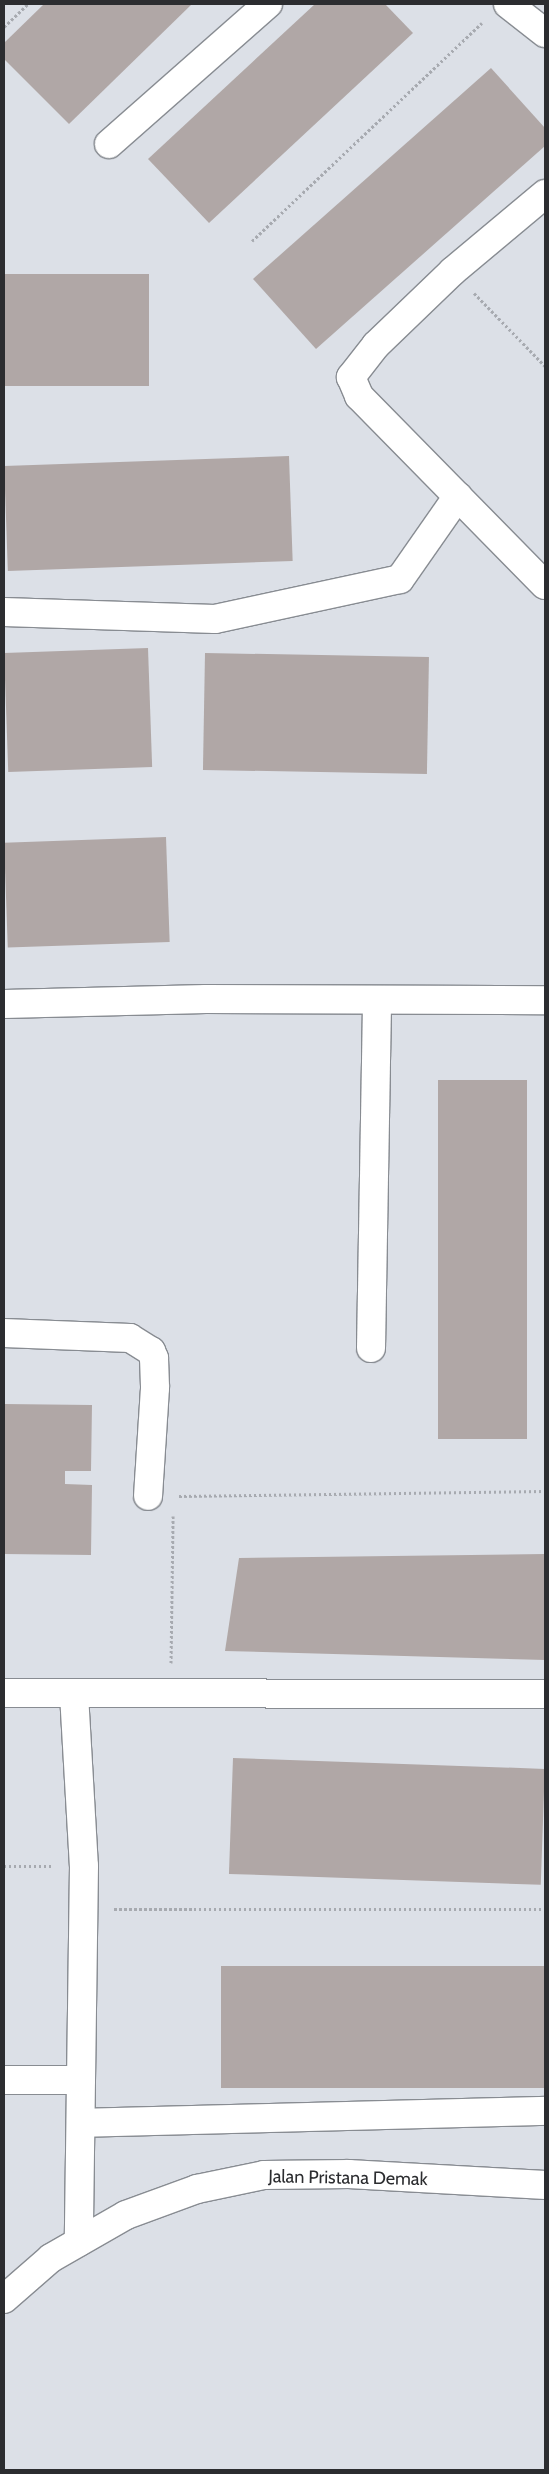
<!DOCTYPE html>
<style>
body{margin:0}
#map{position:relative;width:549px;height:2474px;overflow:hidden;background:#dce0e7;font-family:Cabin,sans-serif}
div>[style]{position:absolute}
.building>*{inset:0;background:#b0a7a6;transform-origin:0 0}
.path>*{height:3px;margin-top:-1.5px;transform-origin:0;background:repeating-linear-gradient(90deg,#a7aab0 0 2.5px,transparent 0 5px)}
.roads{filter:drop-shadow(1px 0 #888c92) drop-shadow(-1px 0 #888c92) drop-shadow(0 1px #888c92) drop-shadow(0 -1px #888c92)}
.minor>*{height:28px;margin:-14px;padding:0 14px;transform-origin:14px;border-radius:14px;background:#fff}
span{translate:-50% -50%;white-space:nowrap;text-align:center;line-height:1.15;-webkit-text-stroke:4px #fff;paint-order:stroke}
.street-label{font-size:18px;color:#2c2d30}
.frame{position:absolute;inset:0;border:5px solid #2c2d30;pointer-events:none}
</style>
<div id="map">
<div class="building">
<div style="clip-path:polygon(44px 4px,192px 4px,69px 124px,4px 59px,4px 43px)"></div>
<div style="clip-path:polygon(315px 4px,385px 4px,413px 33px,209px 223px,148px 159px)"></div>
<div style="clip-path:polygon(491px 68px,545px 128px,545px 146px,316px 349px,253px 279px)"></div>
<div style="left:4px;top:274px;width:145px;height:112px"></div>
<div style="left:289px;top:456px;width:105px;height:285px;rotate:88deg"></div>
<div style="left:148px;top:648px;width:119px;height:144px;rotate:88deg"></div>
<div style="left:205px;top:653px;width:224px;height:117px;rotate:1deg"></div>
<div style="left:166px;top:837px;width:105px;height:162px;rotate:88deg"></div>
<div style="left:438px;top:1080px;width:89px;height:359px"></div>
<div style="clip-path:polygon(4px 1404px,92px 1405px,91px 1471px,65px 1471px,65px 1484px,92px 1485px,91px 1555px,4px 1554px)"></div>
<div style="clip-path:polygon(545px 1554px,545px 1660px,225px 1651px,239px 1558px)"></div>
<div style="left:233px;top:1758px;width:312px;height:116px;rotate:2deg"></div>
<div style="left:221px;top:1966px;width:324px;height:122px"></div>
</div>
<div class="path">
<div style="left:4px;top:27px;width:33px;rotate:-44deg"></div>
<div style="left:252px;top:241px;width:317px;rotate:-43.5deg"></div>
<div style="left:474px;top:293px;width:102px;rotate:45.8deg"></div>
<div style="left:179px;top:1496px;width:366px;rotate:-0.8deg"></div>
<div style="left:171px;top:1663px;width:147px;rotate:-89.2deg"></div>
<div style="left:4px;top:1866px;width:49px"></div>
<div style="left:114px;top:1909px;width:431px"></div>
</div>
<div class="roads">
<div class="minor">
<div style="left:508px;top:4px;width:47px;rotate:38.1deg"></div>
<div style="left:109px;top:144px;width:212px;rotate:-41.4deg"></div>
<div style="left:545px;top:194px;width:120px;rotate:140.1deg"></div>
<div style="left:453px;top:271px;width:107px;rotate:136.1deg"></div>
<div style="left:376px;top:345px;width:41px;rotate:128deg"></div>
<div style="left:351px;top:377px;width:21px;rotate:67deg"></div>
<div style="left:359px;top:396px;width:265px;rotate:45.5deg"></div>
<div style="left:4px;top:612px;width:211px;rotate:1.9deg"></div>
<div style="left:215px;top:619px;width:189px;rotate:-12.2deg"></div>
<div style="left:400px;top:579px;width:101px;rotate:-55.1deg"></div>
<div style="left:4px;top:1004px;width:202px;rotate:-1.4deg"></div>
<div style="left:206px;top:999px;width:339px;rotate:0.2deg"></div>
<div style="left:4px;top:1333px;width:126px;rotate:2.3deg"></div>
<div style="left:130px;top:1338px;width:25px;rotate:32deg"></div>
<div style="left:151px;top:1351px;width:8px;rotate:67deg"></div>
<div style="left:154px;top:1358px;width:30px;rotate:88deg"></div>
<div style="left:155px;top:1388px;width:108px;rotate:93.7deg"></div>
<div style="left:371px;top:1348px;width:347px;rotate:-89deg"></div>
<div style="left:4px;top:1693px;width:541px;rotate:0.11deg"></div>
<div style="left:74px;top:1694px;width:172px;rotate:86.7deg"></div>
<div style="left:84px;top:1866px;width:376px;rotate:90.8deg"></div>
<div style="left:4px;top:2080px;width:77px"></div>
<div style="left:81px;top:2123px;width:464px;rotate:-1.5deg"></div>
<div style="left:4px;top:2299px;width:62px;rotate:-41.1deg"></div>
<div style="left:51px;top:2258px;width:86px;rotate:-29.8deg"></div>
<div style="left:126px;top:2215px;width:76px;rotate:-20.1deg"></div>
<div style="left:197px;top:2189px;width:68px;rotate:-11.8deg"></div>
<div style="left:264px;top:2175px;width:85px;rotate:-0.7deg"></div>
<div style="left:349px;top:2174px;width:196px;rotate:3.2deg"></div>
</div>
</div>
<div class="street-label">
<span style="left:348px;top:2178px;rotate:1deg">Jalan Pristana Demak</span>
</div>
<div class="frame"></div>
</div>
